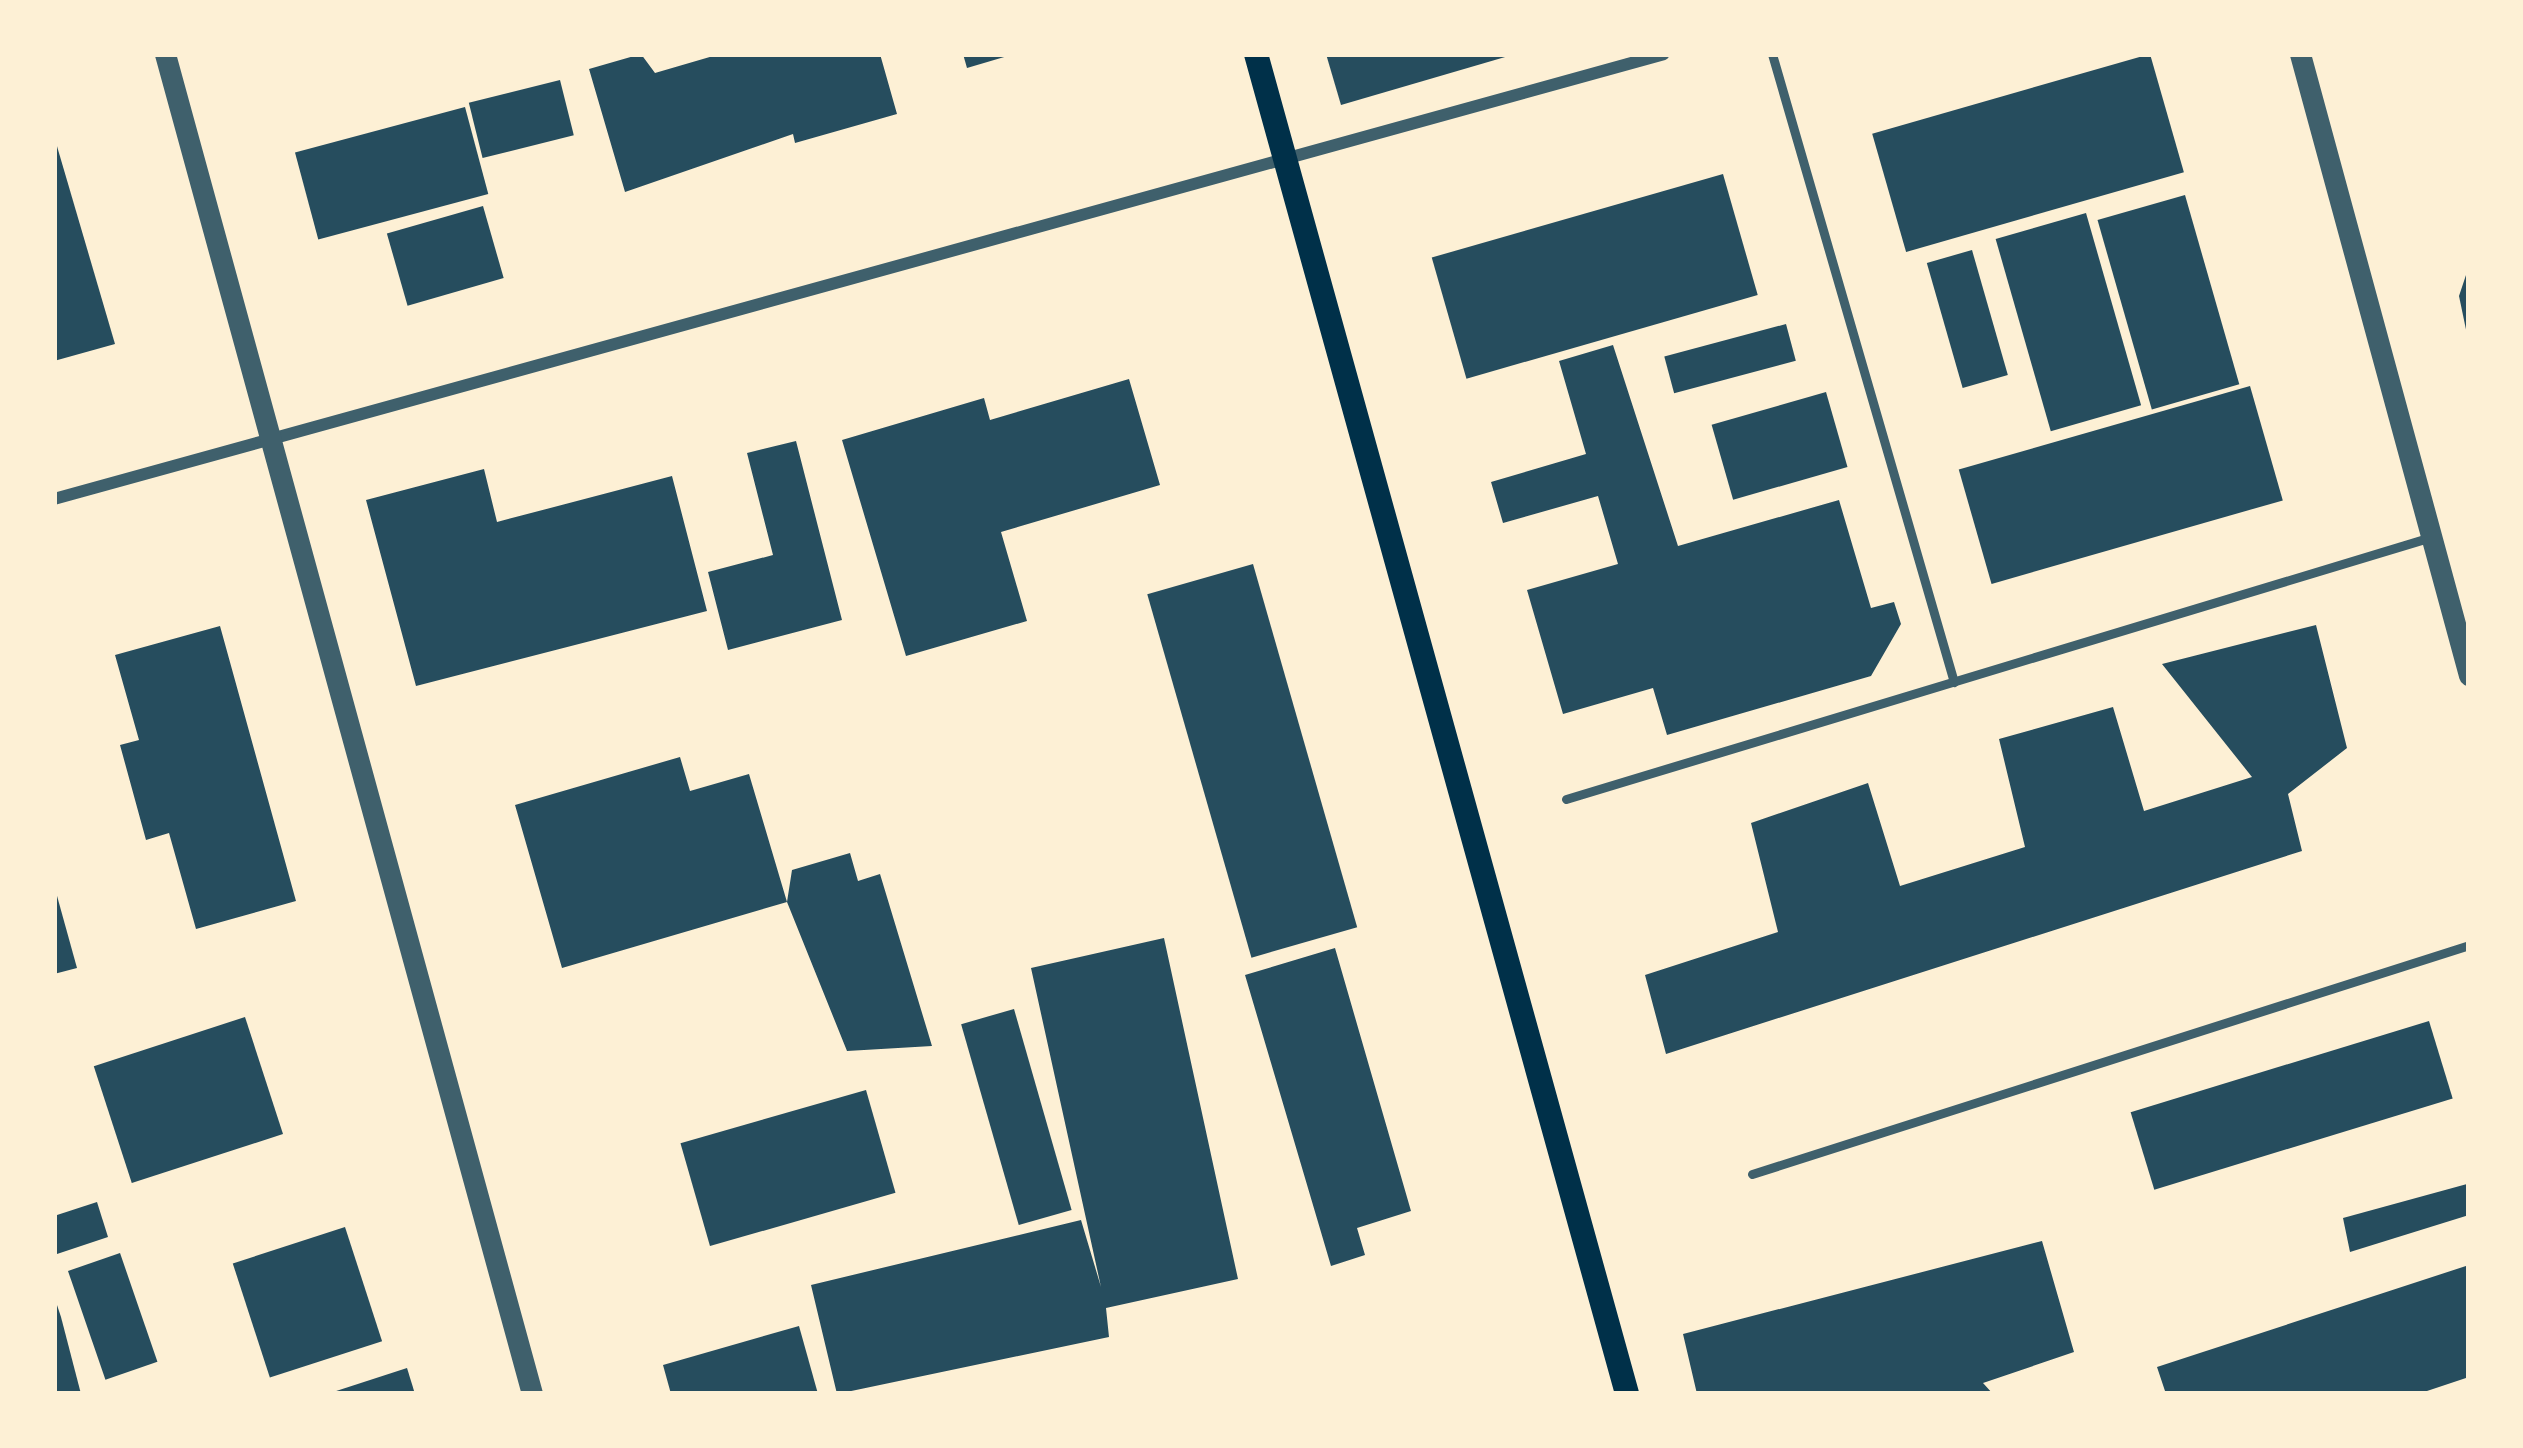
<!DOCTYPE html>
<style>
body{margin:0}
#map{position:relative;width:2523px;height:1448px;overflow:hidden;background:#fdf0d5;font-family:"DM Sans",sans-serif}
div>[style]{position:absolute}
.building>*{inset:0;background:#264d5e;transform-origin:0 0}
.service>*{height:9px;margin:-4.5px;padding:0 4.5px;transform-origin:4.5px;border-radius:4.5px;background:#3f606c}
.minor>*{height:12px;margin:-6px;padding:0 6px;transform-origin:6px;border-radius:6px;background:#3f606c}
.tertiary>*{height:21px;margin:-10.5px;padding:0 10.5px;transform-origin:10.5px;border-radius:10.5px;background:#3f606c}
.secondary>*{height:24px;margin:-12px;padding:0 12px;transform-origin:12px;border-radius:12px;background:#003049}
span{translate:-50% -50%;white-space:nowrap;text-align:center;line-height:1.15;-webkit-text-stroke:10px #fdf0d5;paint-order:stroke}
.frame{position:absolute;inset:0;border:57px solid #fdf0d5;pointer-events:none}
</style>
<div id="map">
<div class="building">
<div style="clip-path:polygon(641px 54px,655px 73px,720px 54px,880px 54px,897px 114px,795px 143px,793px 134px,625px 192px,589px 69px)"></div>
<div style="clip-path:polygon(963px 54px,1011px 54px,1011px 55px,967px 68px)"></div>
<div style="clip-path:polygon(1326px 54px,1512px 54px,1512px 55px,1341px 105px)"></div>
<div style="left:2150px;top:54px;width:123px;height:289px;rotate:74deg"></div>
<div style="left:560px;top:80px;width:57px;height:94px;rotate:76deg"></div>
<div style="left:465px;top:107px;width:90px;height:176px;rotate:75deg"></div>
<div style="clip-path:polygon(54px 136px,115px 344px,54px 361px)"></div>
<div style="left:1723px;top:174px;width:126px;height:303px;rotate:74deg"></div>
<div style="left:2185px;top:195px;width:197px;height:91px;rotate:74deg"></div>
<div style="left:483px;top:206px;width:75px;height:100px;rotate:74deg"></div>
<div style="left:2086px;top:213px;width:200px;height:94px;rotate:74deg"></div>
<div style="left:1972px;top:250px;width:130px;height:47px;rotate:74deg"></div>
<div style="clip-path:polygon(2468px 269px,2469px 269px,2469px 344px,2459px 296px)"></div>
<div style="left:1786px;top:324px;width:38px;height:126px;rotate:75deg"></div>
<div style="clip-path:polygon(1613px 345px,1678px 546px,1839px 500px,1871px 608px,1894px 602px,1901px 624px,1871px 676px,1667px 735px,1653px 688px,1563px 714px,1527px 590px,1618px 564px,1598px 496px,1503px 523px,1491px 482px,1586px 454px,1559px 361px)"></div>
<div style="clip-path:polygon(1129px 379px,1160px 485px,1001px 532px,1027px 621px,906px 656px,842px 440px,984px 398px,990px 420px)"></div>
<div style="left:2250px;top:386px;width:119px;height:303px;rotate:74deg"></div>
<div style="left:1826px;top:392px;width:78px;height:119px;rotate:74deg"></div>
<div style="clip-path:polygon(796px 441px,842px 620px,728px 650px,708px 572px,773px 555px,747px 453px)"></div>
<div style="clip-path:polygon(484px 469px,497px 522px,672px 476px,707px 611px,416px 686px,366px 500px)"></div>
<div style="left:1253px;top:564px;width:378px;height:110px;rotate:74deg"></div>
<div style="clip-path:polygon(2316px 625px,2347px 748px,2288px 794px,2302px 851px,1666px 1054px,1645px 975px,1778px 932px,1751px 823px,1868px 783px,1900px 886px,2025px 847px,1999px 739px,2113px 707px,2144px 811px,2252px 777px,2162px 664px)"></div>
<div style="clip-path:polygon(220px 626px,296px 901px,196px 929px,169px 833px,146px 840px,120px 745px,139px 740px,115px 655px)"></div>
<div style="clip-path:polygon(680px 757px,690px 791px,749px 774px,787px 902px,562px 968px,515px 805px)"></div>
<div style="clip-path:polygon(850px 853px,858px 881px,880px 874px,932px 1046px,847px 1051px,787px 902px,792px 870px)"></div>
<div style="clip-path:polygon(54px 885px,77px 968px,54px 974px)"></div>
<div style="clip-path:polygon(1164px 938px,1238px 1279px,1106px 1308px,1109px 1337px,837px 1394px,811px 1285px,1081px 1220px,1101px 1287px,1031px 968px)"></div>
<div style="clip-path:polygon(1335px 948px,1411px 1211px,1357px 1228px,1365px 1255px,1331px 1266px,1245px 975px)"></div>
<div style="left:1014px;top:1009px;width:209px;height:55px;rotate:74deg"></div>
<div style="left:245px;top:1017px;width:123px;height:159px;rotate:72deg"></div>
<div style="left:2429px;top:1021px;width:81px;height:312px;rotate:73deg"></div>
<div style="left:866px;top:1090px;width:107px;height:193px;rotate:74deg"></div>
<div style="clip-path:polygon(2467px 1184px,2469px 1215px,2350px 1252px,2343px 1218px)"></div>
<div style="clip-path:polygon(97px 1202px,108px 1237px,57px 1254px,54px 1216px)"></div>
<div style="left:345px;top:1227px;width:120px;height:118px;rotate:72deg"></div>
<div style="clip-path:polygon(2042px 1241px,2074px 1352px,1983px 1383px,1993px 1394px,1697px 1394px,1683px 1334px)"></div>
<div style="left:120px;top:1253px;width:115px;height:55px;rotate:71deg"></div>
<div style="clip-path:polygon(2469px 1265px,2469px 1377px,2418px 1394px,2166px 1394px,2157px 1367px)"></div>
<div style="clip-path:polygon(55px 1299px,61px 1317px,81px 1394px,54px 1394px)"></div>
<div style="clip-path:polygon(799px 1326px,818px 1394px,671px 1394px,663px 1365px)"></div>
<div style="clip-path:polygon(407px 1368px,415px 1394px,330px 1394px,330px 1393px)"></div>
</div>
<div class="service">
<div style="left:1772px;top:54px;width:654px;rotate:73.84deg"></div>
<div style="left:1566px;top:799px;width:901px;rotate:-16.85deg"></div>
<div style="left:1752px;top:1174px;width:753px;rotate:-17.71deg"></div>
</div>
<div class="minor">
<div style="left:54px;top:499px;width:1670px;rotate:-15.45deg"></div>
</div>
<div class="tertiary">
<div style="left:165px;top:54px;width:1389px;rotate:74.68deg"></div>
<div style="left:2300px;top:54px;width:644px;rotate:74.78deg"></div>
</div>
<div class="secondary">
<div style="left:1256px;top:54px;width:1390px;rotate:74.52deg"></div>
</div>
<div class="frame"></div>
</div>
